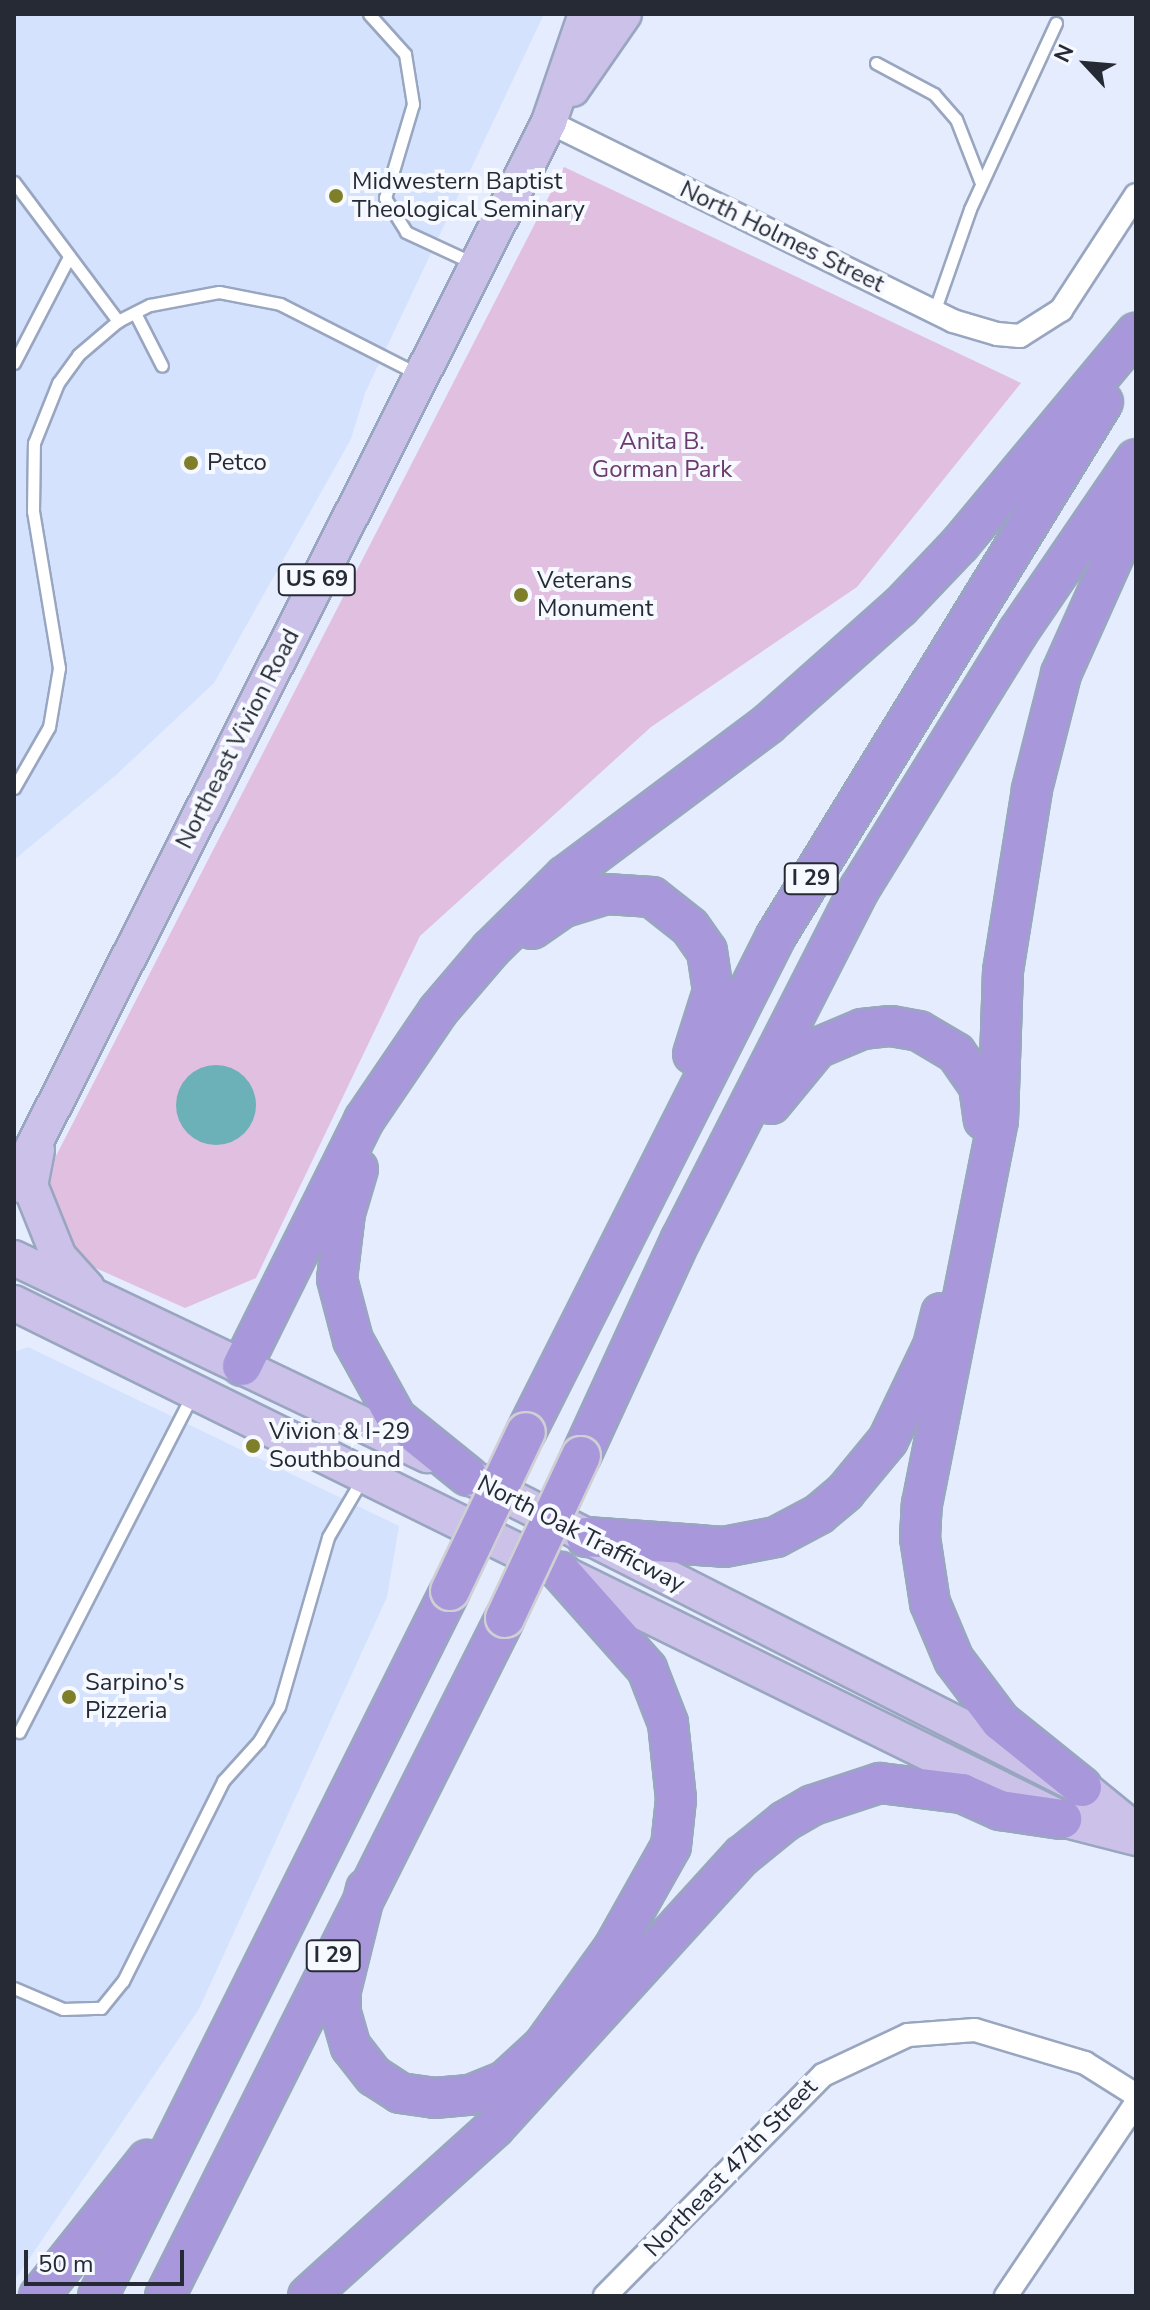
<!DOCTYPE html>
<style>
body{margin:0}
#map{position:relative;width:1150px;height:2310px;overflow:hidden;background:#e4ecfd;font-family:"Nunito Sans",sans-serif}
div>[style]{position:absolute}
.built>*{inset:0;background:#d4e2fe}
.green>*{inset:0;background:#e0bfe0}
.water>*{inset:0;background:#6cb1b7}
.round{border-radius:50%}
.roads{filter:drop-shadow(2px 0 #99a6c0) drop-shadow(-2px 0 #99a6c0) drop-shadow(0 2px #99a6c0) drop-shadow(0 -2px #99a6c0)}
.service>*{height:11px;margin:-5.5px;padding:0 5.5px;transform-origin:5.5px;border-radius:5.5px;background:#fff}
.minor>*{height:22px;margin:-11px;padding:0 11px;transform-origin:11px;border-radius:11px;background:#fff}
.primary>*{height:34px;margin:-17px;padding:0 17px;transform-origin:17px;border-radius:17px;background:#cbc1e9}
.motorway>*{height:38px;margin:-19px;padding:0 19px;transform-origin:19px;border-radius:19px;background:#a898db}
.bridges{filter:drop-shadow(2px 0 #cfd0d3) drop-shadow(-2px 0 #cfd0d3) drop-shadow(0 2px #cfd0d3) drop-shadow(0 -2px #cfd0d3)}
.motorway-bridge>*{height:38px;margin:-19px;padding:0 19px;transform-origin:19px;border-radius:19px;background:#a898db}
.dots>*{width:22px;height:22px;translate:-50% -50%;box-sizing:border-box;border:4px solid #f6f9ff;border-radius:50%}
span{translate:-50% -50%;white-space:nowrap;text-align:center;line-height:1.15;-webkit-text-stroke:8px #f6f9ff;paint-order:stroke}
.shield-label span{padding:2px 6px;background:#f6f9ff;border:2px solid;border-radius:6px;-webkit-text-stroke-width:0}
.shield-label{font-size:22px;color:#252a35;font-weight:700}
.poi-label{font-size:24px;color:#252a35}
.left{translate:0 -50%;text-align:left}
.street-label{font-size:24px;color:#252a35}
.park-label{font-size:24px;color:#6b3a6d}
.frame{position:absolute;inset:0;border:16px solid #252a35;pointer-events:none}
.north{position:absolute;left:1046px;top:24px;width:80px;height:80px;-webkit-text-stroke:6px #f6f9ff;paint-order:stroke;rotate:296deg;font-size:22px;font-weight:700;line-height:32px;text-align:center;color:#252a35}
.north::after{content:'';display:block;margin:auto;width:28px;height:36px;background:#252a35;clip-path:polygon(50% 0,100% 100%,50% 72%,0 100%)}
.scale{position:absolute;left:24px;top:2250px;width:160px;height:36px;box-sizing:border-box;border:4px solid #252a35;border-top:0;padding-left:10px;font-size:24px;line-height:28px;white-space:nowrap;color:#252a35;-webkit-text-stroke:6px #f6f9ff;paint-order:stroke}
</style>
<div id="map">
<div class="built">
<div style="clip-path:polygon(14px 14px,544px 14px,365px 393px,351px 439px,214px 683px,116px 775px,14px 860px)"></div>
<div style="clip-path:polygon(28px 1347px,399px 1526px,387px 1597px,199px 2009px,14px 2281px,14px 1352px)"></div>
</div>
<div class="green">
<div style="clip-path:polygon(564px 167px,1021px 383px,857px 587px,651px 727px,420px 936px,256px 1278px,185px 1308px,71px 1257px,38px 1191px)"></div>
</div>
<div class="water">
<div class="round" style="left:176px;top:1065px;width:80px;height:80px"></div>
</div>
<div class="roads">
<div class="service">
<div style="left:369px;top:14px;width:54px;rotate:48deg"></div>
<div style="left:405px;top:54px;width:51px;rotate:80.9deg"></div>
<div style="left:413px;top:104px;width:98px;rotate:106.6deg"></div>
<div style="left:385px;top:198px;width:40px;rotate:58deg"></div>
<div style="left:406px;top:232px;width:76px;rotate:24.9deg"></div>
<div style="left:876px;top:63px;width:66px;rotate:28.1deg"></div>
<div style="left:934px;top:94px;width:33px;rotate:49deg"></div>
<div style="left:956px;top:119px;width:69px;rotate:68.7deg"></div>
<div style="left:14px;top:182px;width:174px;rotate:53.2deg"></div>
<div style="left:934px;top:312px;width:109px;rotate:-70.7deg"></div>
<div style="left:970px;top:209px;width:205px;rotate:-65.2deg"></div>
<div style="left:135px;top:313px;width:59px;rotate:63deg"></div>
<div style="left:14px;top:363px;width:119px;rotate:-62.6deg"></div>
<div style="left:14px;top:788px;width:70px;rotate:-60.2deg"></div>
<div style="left:49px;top:727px;width:60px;rotate:-80.4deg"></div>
<div style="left:59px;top:668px;width:159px;rotate:-99.4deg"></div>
<div style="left:33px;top:511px;width:68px;rotate:-89.2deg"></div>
<div style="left:34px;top:443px;width:65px;rotate:-68.2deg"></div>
<div style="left:58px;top:383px;width:34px;rotate:-54deg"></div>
<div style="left:78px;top:355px;width:52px;rotate:-40.4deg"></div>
<div style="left:118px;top:321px;width:36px;rotate:-27deg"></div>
<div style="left:150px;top:305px;width:70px;rotate:-10.7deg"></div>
<div style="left:219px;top:292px;width:62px;rotate:11.1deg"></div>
<div style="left:280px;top:304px;width:157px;rotate:26.9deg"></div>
<div style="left:19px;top:1732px;width:380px;rotate:-62.8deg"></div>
<div style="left:14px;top:1988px;width:53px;rotate:23.2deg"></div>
<div style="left:63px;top:2009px;width:38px;rotate:-2deg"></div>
<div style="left:101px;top:2008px;width:35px;rotate:-51deg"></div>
<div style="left:123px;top:1981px;width:224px;rotate:-63.4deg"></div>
<div style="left:223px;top:1781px;width:54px;rotate:-48deg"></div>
<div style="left:259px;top:1741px;width:39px;rotate:-60deg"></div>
<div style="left:279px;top:1707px;width:177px;rotate:-73.9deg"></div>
<div style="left:328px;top:1537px;width:67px;rotate:-59.6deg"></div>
</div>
<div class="minor">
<div style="left:549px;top:122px;width:450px;rotate:26.2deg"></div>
<div style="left:953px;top:321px;width:46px;rotate:16.5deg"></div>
<div style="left:997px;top:334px;width:23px;rotate:5deg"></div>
<div style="left:1020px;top:336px;width:49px;rotate:-32.4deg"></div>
<div style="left:1061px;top:310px;width:137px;rotate:-56.9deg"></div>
<div style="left:605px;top:2296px;width:310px;rotate:-45.4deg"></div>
<div style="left:823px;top:2075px;width:94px;rotate:-25.2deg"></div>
<div style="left:908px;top:2035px;width:67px;rotate:-4.3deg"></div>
<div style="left:975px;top:2030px;width:115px;rotate:16.7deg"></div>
<div style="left:1085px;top:2063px;width:60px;rotate:32.1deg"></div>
<div style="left:1006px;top:2296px;width:233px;rotate:-56deg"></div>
</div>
<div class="primary">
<div style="left:572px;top:89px;width:91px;rotate:-55.3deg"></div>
<div style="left:37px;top:1150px;width:36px;rotate:101deg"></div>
<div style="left:30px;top:1185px;width:78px;rotate:68.1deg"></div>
<div style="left:59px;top:1257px;width:42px;rotate:47.9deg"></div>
<div style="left:14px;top:1185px;width:1190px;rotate:-63.28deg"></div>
<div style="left:549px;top:122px;width:114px;rotate:-71.1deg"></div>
<div style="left:14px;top:1258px;width:458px;rotate:25.5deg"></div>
<div style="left:14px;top:1303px;width:1168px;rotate:26.21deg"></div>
<div style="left:1062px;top:1819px;width:76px;rotate:14.4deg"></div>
<div style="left:474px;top:1479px;width:682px;rotate:26.87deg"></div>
<div style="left:1082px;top:1787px;width:70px;rotate:39.2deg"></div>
</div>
<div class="motorway">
<div style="left:532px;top:929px;width:39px;rotate:-35deg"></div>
<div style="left:564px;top:907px;width:44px;rotate:-17.2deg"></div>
<div style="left:606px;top:894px;width:46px;rotate:3.7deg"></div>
<div style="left:652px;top:897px;width:48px;rotate:38.3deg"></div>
<div style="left:690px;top:927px;width:29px;rotate:55deg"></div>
<div style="left:707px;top:951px;width:40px;rotate:81.5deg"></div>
<div style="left:713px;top:991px;width:66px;rotate:107.6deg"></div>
<div style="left:771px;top:1104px;width:72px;rotate:-50.6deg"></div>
<div style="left:817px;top:1048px;width:49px;rotate:-22.9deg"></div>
<div style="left:862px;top:1029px;width:29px;rotate:-6deg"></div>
<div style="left:891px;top:1026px;width:28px;rotate:10deg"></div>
<div style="left:919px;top:1031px;width:43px;rotate:30.7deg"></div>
<div style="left:956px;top:1053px;width:40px;rotate:55.1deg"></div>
<div style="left:979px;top:1086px;width:34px;rotate:82deg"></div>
<div style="left:358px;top:1169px;width:46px;rotate:106.5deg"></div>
<div style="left:345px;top:1213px;width:66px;rotate:96.9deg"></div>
<div style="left:337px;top:1279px;width:63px;rotate:75.3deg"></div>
<div style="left:353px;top:1340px;width:89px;rotate:61.1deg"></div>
<div style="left:396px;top:1418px;width:92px;rotate:38.9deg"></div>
<div style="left:242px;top:1366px;width:275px;rotate:-63.6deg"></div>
<div style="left:364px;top:1120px;width:132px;rotate:-55.8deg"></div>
<div style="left:438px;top:1011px;width:82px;rotate:-49.5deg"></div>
<div style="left:491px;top:949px;width:104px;rotate:-44.6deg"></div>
<div style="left:565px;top:876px;width:254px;rotate:-36.8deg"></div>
<div style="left:768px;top:724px;width:176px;rotate:-41.6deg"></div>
<div style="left:900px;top:607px;width:87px;rotate:-46.4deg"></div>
<div style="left:960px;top:544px;width:275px;rotate:-50.2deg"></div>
<div style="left:526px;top:1432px;width:555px;rotate:-63.25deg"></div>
<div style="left:776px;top:936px;width:626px;rotate:-58.52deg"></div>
<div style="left:581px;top:1456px;width:239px;rotate:-65.3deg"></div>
<div style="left:681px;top:1239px;width:394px;rotate:-63deg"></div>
<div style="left:860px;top:888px;width:301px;rotate:-58.3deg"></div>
<div style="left:1018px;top:632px;width:209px;rotate:-55.7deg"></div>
<div style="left:586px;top:1537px;width:138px;rotate:4.1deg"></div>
<div style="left:724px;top:1547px;width:53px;rotate:-10.9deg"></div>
<div style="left:776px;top:1537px;width:49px;rotate:-28.1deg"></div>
<div style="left:819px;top:1514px;width:34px;rotate:-40deg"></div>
<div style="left:845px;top:1492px;width:67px;rotate:-50.4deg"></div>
<div style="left:888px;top:1440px;width:104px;rotate:-64.4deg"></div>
<div style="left:933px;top:1346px;width:34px;rotate:-76deg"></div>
<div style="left:1082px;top:1787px;width:105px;rotate:-141.2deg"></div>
<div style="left:1000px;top:1721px;width:76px;rotate:-127deg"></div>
<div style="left:954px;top:1660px;width:62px;rotate:-112.8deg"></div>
<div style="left:930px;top:1603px;width:66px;rotate:-98.7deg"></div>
<div style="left:920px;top:1538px;width:34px;rotate:-87deg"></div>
<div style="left:922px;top:1504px;width:390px;rotate:-78.8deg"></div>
<div style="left:998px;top:1121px;width:150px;rotate:-88.1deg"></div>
<div style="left:1003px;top:971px;width:184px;rotate:-80.9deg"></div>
<div style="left:1032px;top:789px;width:119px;rotate:-75.8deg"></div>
<div style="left:1061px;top:674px;width:184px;rotate:-65.9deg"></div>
<div style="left:366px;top:1889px;width:104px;rotate:103.9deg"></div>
<div style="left:341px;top:1990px;width:23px;rotate:90deg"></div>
<div style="left:341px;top:2013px;width:35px;rotate:74deg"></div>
<div style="left:351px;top:2047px;width:37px;rotate:52deg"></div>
<div style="left:374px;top:2076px;width:31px;rotate:33deg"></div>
<div style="left:400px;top:2093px;width:34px;rotate:8deg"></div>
<div style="left:434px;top:2098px;width:36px;rotate:-5deg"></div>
<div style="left:470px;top:2095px;width:38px;rotate:-22deg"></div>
<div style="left:505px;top:2081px;width:52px;rotate:-42.6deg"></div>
<div style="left:543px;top:2046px;width:120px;rotate:-54.2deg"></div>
<div style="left:613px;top:1949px;width:118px;rotate:-60.6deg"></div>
<div style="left:671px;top:1846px;width:47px;rotate:-83.9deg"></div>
<div style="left:676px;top:1799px;width:76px;rotate:-96deg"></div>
<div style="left:668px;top:1723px;width:58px;rotate:-111.3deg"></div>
<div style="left:647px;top:1669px;width:130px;rotate:-131.6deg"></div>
<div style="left:39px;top:2296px;width:174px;rotate:-51.5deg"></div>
<div style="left:98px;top:2296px;width:788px;rotate:-63.47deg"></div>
<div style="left:165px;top:2296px;width:758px;rotate:-63.37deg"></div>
<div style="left:308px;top:2296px;width:252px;rotate:-42.1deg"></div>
<div style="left:495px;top:2127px;width:367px;rotate:-47.7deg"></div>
<div style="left:742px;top:1856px;width:55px;rotate:-39.1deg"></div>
<div style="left:785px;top:1821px;width:32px;rotate:-30deg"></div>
<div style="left:813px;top:1805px;width:71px;rotate:-18.2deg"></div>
<div style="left:880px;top:1783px;width:83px;rotate:7deg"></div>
<div style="left:962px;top:1793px;width:42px;rotate:24.1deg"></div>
<div style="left:1000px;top:1810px;width:63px;rotate:8.3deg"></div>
</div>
</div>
<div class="bridges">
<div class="motorway-bridge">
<div style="left:450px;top:1591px;width:176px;rotate:-64.5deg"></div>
<div style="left:505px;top:1618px;width:179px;rotate:-64.9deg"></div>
</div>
</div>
<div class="dots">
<div style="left:336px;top:196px;background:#7e7f28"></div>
<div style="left:191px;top:463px;background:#7e7f28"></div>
<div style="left:521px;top:595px;background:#7e7f28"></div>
<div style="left:253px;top:1446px;background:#7e7f28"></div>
<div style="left:69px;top:1697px;background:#7e7f28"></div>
</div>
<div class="shield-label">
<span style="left:317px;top:580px">US 69</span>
<span style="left:811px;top:879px">I 29</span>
<span style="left:333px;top:1956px">I 29</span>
</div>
<div class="poi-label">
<span class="left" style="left:352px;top:196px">Midwestern Baptist<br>Theological Seminary</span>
<span class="left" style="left:207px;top:463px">Petco</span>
<span class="left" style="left:537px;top:595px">Veterans<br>Monument</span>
<span class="left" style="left:269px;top:1446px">Vivion &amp; I-29<br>Southbound</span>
<span class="left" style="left:85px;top:1697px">Sarpino's<br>Pizzeria</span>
</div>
<div class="street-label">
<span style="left:782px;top:237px;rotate:26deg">North Holmes Street</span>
<span style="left:238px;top:739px;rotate:-63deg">Northeast Vivion Road</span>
<span style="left:581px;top:1534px;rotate:27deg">North Oak Trafficway</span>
<span style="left:731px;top:2168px;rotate:-46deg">Northeast 47th Street</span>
</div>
<div class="park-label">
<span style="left:662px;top:456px">Anita B.<br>Gorman Park</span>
</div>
<div class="frame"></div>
<div class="north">N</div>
<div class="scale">50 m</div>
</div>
